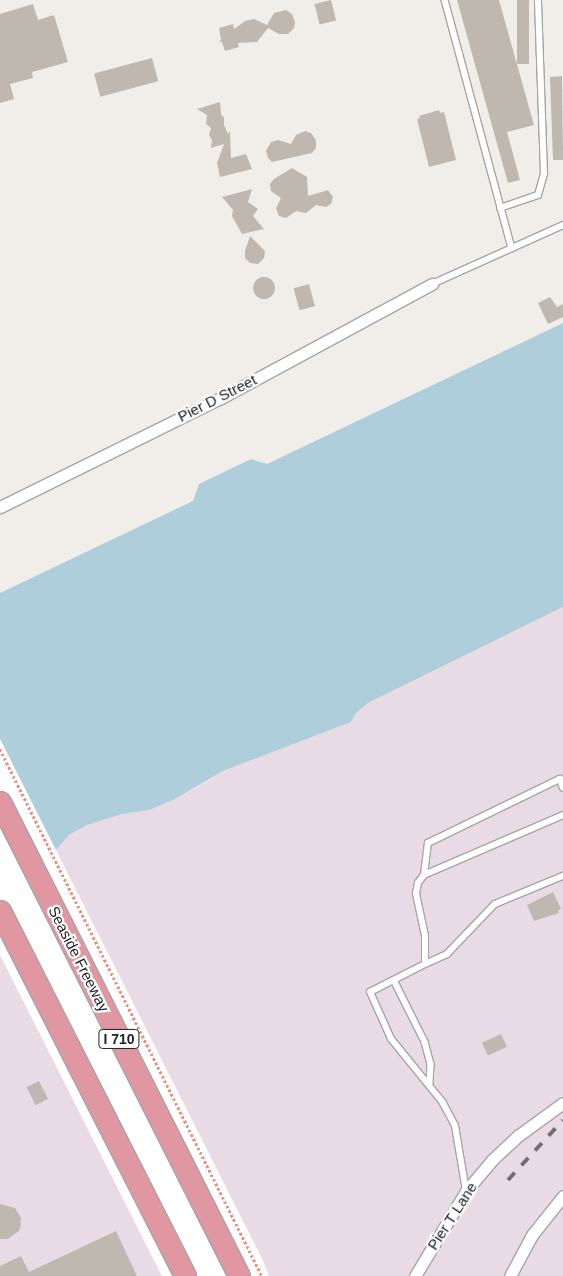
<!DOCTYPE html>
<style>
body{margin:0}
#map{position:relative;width:563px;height:1276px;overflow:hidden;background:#f1eee9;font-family:Helvetica,sans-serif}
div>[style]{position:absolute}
.industrial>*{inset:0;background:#e9dbe6}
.water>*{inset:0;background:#adceda}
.pier>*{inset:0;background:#fff}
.building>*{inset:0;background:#beb8b1;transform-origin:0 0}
.round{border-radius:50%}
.path>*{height:2.5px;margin-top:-1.25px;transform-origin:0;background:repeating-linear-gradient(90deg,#ef8c7b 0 2.5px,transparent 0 5px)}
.roads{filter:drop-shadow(1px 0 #a5a5a5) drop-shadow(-1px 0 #a5a5a5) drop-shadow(0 1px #a5a5a5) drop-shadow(0 -1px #a5a5a5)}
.service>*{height:5.5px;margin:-2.75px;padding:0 2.75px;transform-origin:2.75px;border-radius:2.75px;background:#fff}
.minor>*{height:11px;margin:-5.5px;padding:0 5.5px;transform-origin:5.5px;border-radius:5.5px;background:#fff}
.motorway>*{height:21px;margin:-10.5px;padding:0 10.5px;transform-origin:10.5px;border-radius:10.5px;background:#e197a2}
.rail>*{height:4px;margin-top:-2px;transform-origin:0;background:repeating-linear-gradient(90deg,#6f6f6f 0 10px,transparent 0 20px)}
span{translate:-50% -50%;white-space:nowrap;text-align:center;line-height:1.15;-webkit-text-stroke:4.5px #fff;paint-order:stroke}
.shield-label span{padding:1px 4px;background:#fff;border:1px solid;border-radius:4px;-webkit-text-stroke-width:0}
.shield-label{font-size:14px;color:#212121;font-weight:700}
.street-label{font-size:15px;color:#212121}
</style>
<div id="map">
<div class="industrial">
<div style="clip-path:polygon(563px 607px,563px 1276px,0 1276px,0 913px,69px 835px,87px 825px,122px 814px,149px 810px,197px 787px,223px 771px,351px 722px,356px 713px,368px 703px)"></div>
</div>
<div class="water">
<div style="clip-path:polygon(563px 323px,563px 607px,368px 703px,356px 713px,351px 722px,223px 771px,173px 800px,149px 810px,122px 814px,87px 825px,69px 835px,0 913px,0 593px,193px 501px,199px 484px,251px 459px,267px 464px)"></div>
</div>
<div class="pier">
<div style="clip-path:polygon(0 739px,262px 1259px,269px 1276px,162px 1276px,0 955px)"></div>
</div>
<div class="building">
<div style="left:331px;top:0;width:21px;height:17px;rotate:76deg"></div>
<div style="clip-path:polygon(457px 0,499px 0,534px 125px,507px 132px,520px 180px,508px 183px)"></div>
<div style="left:517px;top:0;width:12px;height:64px"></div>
<div style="clip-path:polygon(33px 4px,38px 20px,54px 15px,68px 62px,32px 72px,33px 78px,10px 84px,14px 99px,0 103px,0 14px)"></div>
<div style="clip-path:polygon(286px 10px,292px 14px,295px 22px,294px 28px,288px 34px,279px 34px,268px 28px,257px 42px,238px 43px,239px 47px,225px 51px,222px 42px,219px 42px,221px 40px,219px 28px,233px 24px,234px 29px,245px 21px,254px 19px,267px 25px,274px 13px)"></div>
<div style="left:152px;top:58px;width:24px;height:60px;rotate:75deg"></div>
<div style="clip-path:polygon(562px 76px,563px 160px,553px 160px,550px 77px)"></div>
<div style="clip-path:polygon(220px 102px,221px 114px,224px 118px,224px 125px,228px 134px,230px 131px,231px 158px,246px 154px,252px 169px,220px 177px,217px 163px,224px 144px,211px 148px,212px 140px,209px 135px,211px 128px,206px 124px,207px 115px,197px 109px)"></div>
<div style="clip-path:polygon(439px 110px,440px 113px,444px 112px,456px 160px,429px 167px,417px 119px,420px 118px,419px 116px)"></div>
<div style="clip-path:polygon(305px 131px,311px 133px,316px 140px,316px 148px,312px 153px,272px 162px,268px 158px,266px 151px,271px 142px,278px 140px,291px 144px,296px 135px)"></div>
<div style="clip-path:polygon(292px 168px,307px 177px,308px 196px,328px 190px,333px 197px,331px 204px,326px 207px,316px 205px,306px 213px,296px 211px,286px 218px,279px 216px,276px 208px,281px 198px,271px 191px,270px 184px,274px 179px)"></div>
<div style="clip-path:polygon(252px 189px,248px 202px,258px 209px,253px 216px,264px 229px,242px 234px,232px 216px,233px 210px,222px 197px)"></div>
<div style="clip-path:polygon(250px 236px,265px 251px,264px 258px,258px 264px,250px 263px,245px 258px,245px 251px)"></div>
<div class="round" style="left:253px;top:277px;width:22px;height:22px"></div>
<div style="left:309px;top:284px;width:23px;height:16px;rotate:75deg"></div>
<div style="clip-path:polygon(550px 297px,557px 307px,563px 304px,563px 317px,548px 324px,538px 303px)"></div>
<div style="clip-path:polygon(553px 892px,561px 909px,558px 910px,559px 913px,534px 921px,527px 905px)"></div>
<div style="left:501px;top:1034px;width:14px;height:21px;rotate:65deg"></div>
<div style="left:39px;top:1081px;width:20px;height:14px;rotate:63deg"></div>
<div style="clip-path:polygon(0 1204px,15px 1208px,21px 1218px,20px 1230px,8px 1239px,0 1239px)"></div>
<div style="clip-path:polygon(116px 1231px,137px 1276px,0 1276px,0 1266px,21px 1256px,29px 1272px)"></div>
</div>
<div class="path">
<div style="left:0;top:749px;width:589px;rotate:63.57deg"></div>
</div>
<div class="roads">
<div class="service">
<div style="left:445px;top:0;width:257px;rotate:74.9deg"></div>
<div style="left:500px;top:208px;width:40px;rotate:-18.9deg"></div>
<div style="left:538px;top:195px;width:22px;rotate:-74deg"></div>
<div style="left:544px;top:174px;width:174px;rotate:-92deg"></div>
<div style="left:432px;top:284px;width:144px;rotate:-24.2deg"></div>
<div style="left:424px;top:875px;width:151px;rotate:-23.3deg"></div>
<div style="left:425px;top:964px;width:24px;rotate:-24deg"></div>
<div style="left:447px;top:954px;width:69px;rotate:-46.2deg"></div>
<div style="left:495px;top:904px;width:74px;rotate:-22.4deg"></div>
<div style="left:394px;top:980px;width:69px;rotate:63.4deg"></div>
<div style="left:425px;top:1042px;width:23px;rotate:75deg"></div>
<div style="left:431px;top:1064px;width:21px;rotate:93deg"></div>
<div style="left:466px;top:1191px;width:66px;rotate:-99.6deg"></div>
<div style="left:455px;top:1126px;width:26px;rotate:-118deg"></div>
<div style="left:443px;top:1103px;width:82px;rotate:-129.1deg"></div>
<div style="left:391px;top:1039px;width:51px;rotate:-114.1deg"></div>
<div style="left:370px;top:992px;width:62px;rotate:-27deg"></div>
<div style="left:425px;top:964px;width:28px;rotate:-90deg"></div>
<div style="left:425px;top:936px;width:43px;rotate:-102.1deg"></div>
<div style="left:416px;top:894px;width:11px;rotate:-80deg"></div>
<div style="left:418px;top:883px;width:10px;rotate:-53deg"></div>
<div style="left:424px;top:875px;width:32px;rotate:-83deg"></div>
<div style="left:428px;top:843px;width:147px;rotate:-25.9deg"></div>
<div style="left:560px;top:779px;width:9px;rotate:69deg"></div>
</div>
<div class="minor">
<div style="left:0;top:507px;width:246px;rotate:-26.3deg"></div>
<div style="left:221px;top:398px;width:240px;rotate:-28.4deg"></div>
<div style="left:415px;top:1276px;width:99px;rotate:-59deg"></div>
<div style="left:466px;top:1191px;width:42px;rotate:-49.8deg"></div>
<div style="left:493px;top:1159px;width:35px;rotate:-43deg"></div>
<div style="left:519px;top:1135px;width:54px;rotate:-36deg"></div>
<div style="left:510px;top:1276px;width:47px;rotate:-61.8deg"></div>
<div style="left:532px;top:1235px;width:50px;rotate:-51.5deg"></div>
</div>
<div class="motorway">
<div style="left:0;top:802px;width:531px;rotate:63.24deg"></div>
<div style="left:0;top:911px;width:409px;rotate:63.1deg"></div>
</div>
</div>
<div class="rail">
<div style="left:508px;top:1180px;width:81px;rotate:-47.5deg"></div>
</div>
<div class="shield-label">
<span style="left:119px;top:1039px">I 710</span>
</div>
<div class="street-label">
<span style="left:217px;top:398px;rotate:-27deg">Pier D Street</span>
<span style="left:79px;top:959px;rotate:63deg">Seaside Freeway</span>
<span style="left:452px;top:1216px;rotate:-57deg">Pier T Lane</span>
</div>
</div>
